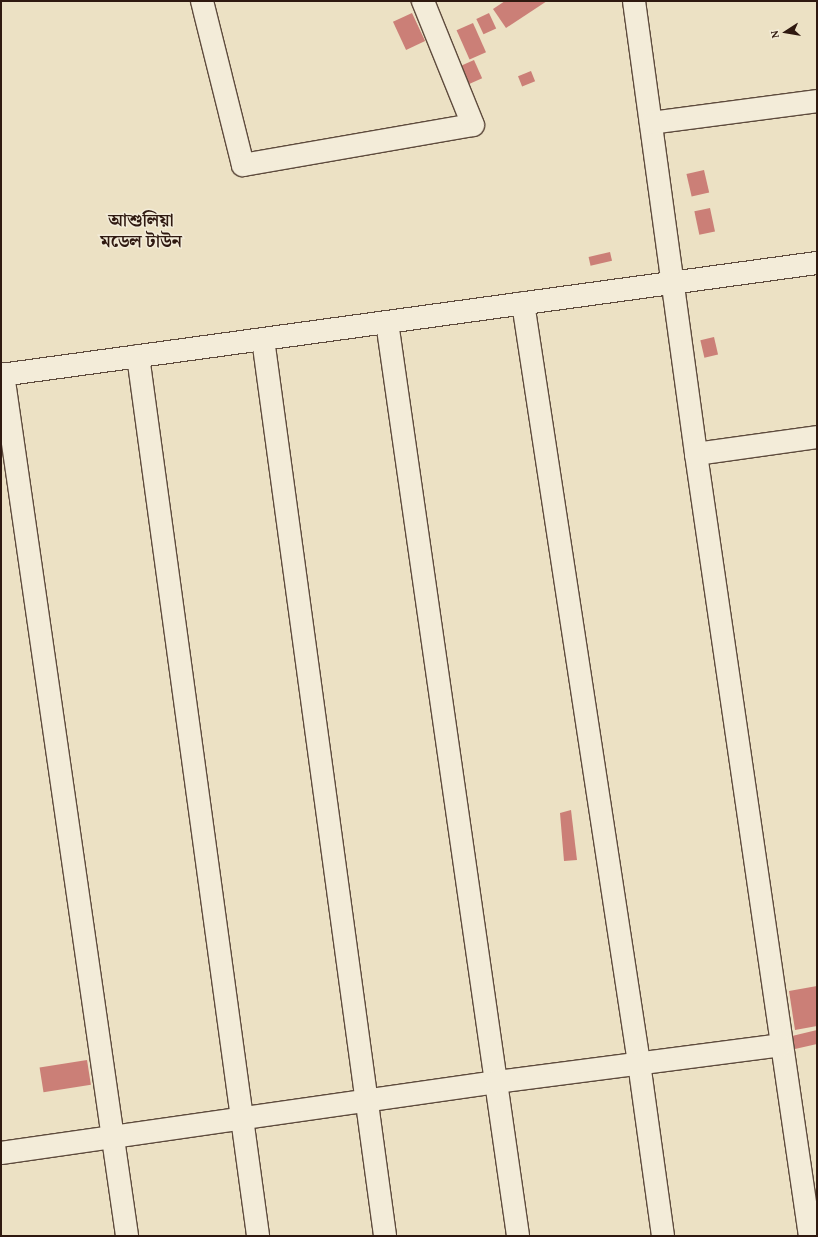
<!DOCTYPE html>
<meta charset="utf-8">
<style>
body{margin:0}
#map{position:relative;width:818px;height:1237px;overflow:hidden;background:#ece1c4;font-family:"Gentium Book Plus","Noto Serif Bengali",serif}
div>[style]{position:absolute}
.building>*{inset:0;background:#cb7f77;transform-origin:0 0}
.roads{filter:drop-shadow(1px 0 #5e4b3d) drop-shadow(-1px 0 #5e4b3d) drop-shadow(0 1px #5e4b3d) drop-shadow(0 -1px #5e4b3d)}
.minor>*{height:22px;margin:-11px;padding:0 11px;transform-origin:11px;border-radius:11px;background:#f3ecd9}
span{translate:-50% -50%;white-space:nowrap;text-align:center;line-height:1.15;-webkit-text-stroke:3px #f3ecd9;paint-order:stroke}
.district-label{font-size:18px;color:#2f1910;font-weight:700}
.frame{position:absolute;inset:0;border:2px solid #2f1910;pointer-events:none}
.north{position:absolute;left:766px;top:12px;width:40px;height:40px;-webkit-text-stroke:3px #f3ecd9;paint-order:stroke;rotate:258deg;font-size:11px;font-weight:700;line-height:16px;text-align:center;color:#2f1910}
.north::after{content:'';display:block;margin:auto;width:14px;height:18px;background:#2f1910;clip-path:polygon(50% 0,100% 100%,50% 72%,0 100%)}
</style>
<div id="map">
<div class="building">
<div style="clip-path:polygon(505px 1px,547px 1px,506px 28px,493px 9px)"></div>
<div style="left:412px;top:13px;width:31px;height:21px;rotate:65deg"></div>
<div style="left:489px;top:13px;width:17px;height:14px;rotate:65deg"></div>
<div style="left:473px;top:23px;width:32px;height:18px;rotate:66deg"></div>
<div style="left:474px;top:60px;width:20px;height:16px;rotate:66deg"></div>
<div style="left:531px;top:71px;width:11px;height:14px;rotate:68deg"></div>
<div style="left:704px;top:170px;width:23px;height:18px;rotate:77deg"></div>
<div style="left:710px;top:208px;width:24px;height:16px;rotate:78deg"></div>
<div style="left:610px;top:252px;width:9px;height:22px;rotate:77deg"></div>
<div style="left:714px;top:337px;width:18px;height:14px;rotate:77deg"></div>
<div style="clip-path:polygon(571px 810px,577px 860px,564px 861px,560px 813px)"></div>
<div style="clip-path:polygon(817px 986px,817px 1026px,795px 1030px,789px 991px)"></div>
<div style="clip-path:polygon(817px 1030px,817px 1044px,795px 1049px,792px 1036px)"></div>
<div style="left:87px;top:1060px;width:25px;height:48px;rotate:81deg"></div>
</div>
<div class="roads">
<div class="minor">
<div style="left:202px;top:1px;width:169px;rotate:76deg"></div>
<div style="left:243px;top:165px;width:233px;rotate:-9.9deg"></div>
<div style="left:473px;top:125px;width:134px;rotate:-112deg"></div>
<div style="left:634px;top:1px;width:457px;rotate:82.2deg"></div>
<div style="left:696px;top:454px;width:790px;rotate:81.71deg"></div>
<div style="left:651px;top:123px;width:167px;rotate:-7.5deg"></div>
<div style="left:523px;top:303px;width:769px;rotate:81.32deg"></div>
<div style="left:639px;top:1063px;width:175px;rotate:82.1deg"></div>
<div style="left:387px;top:322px;width:923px;rotate:81.84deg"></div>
<div style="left:263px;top:339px;width:905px;rotate:82.25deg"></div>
<div style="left:138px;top:356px;width:888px;rotate:82.23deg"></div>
<div style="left:3px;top:374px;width:871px;rotate:81.81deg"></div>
<div style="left:1px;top:375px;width:824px;rotate:-7.82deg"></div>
<div style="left:696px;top:454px;width:122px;rotate:-8deg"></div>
<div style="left:1px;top:1153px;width:501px;rotate:-8.15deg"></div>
<div style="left:497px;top:1082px;width:286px;rotate:-7.4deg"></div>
</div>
</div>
<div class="district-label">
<span style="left:141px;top:231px">আশুলিয়া<br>মডেল টাউন</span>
</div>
<div class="frame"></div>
<div class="north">N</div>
</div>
